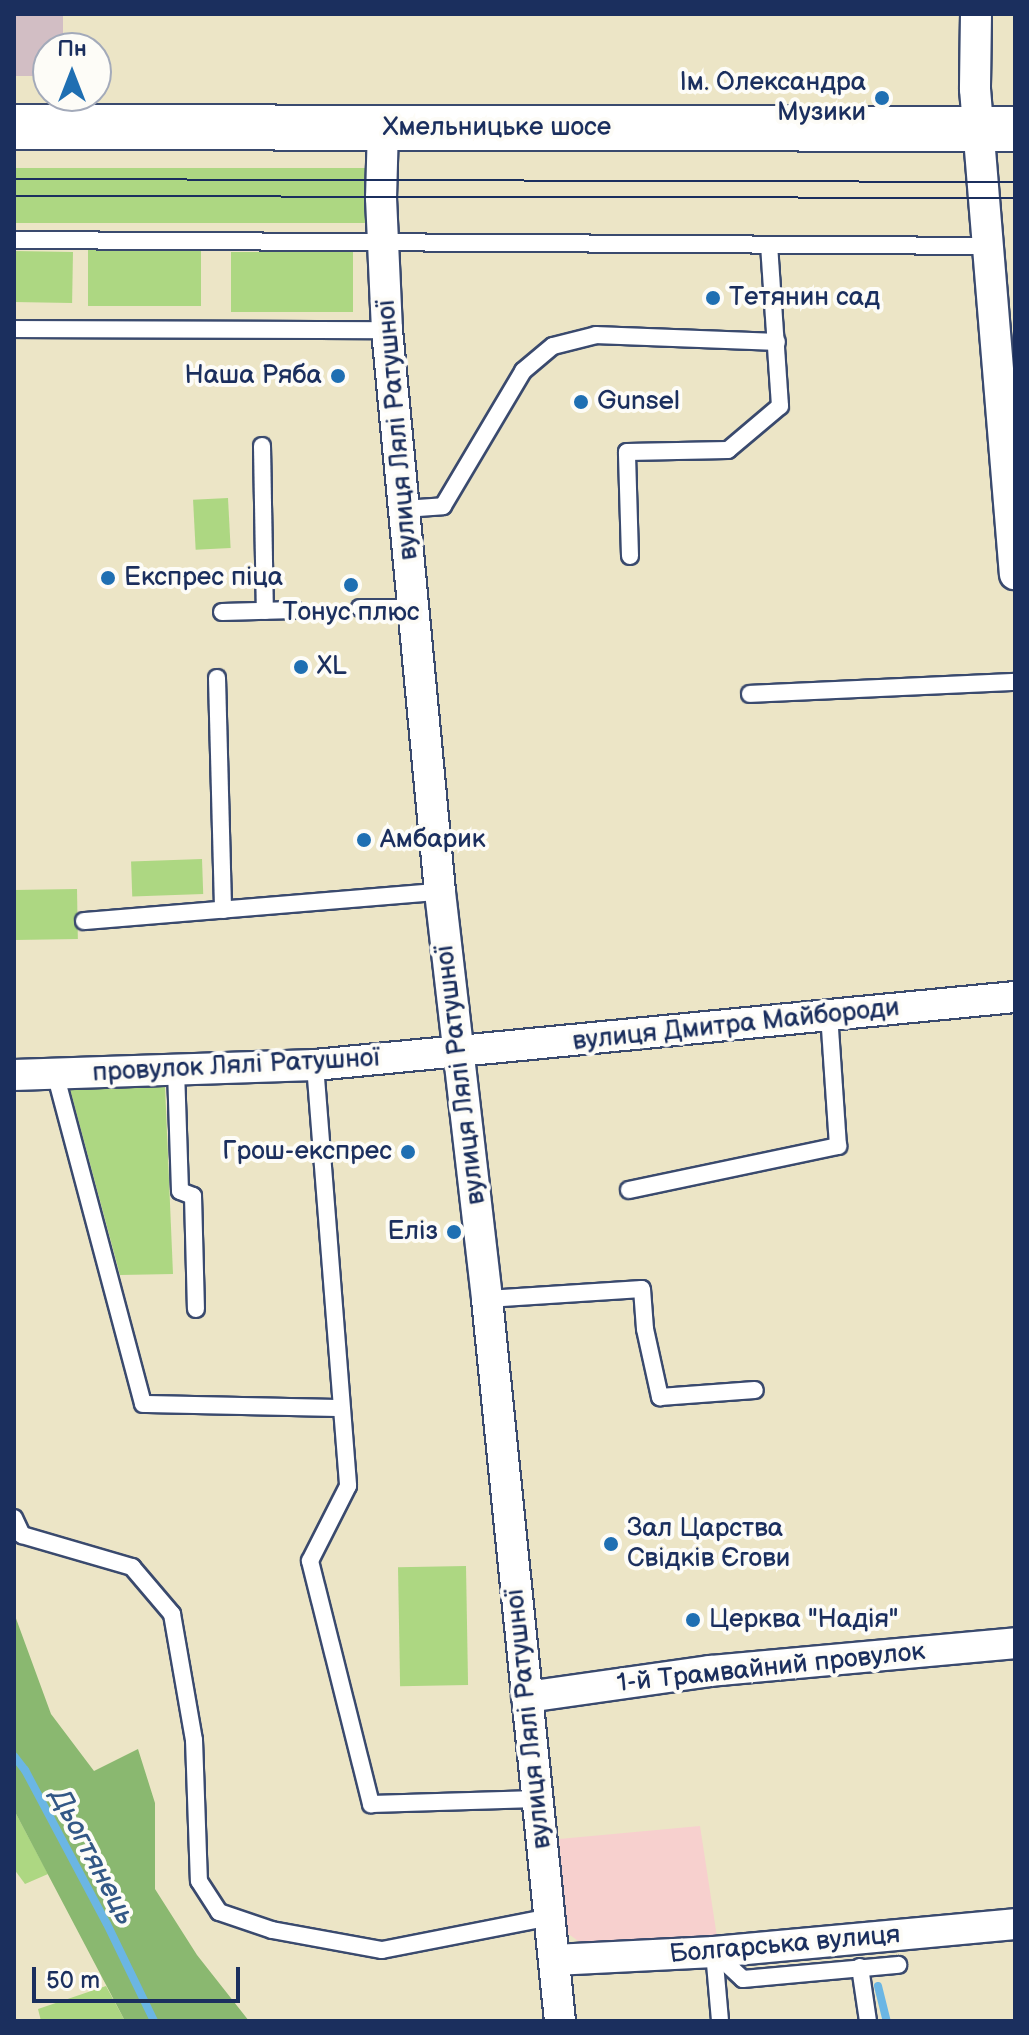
<!DOCTYPE html>
<meta charset="utf-8">
<style>
body{margin:0}
#map{position:relative;width:1029px;height:2035px;overflow:hidden;background:#ece5c6;font-family:"Balsamiq Sans",sans-serif}
div>[style]{position:absolute}
.built>*{inset:0;background:#f7d0ce}
.industrial>*{inset:0;background:#d2bec4}
.green>*{inset:0;background:#add782;transform-origin:0 0}
.forest>*{inset:0;background:#8ab870}
.stream>*{height:8px;margin:-4px;padding:0 4px;transform-origin:4px;border-radius:4px;background:#6bb6e4}
.roads{filter:drop-shadow(2px 0 #3a4a6e) drop-shadow(-2px 0 #3a4a6e) drop-shadow(0 2px #3a4a6e) drop-shadow(0 -2px #3a4a6e)}
.service>*{height:16px;margin:-8px;padding:0 8px;transform-origin:8px;border-radius:8px;background:#fff}
.minor>*{height:30px;margin:-15px;padding:0 15px;transform-origin:15px;border-radius:15px;background:#fff}
.primary>*{height:44px;margin:-22px;padding:0 22px;transform-origin:22px;border-radius:22px;background:#fff}
.tram>*{height:2px;margin:-1px;padding:0 1px;transform-origin:1px;border-radius:1px;background:#1b2f5e}
.dots>*{width:22px;height:22px;translate:-50% -50%;box-sizing:border-box;border:4px solid #fdfcf7;border-radius:50%}
span{translate:-50% -50%;white-space:nowrap;text-align:center;line-height:1.15;-webkit-text-stroke:8px #fdfcf7;paint-order:stroke}
.poi-label{font-size:26px;color:#1b2f5e}
.right{translate:-100% -50%;text-align:right}
.left{translate:0 -50%;text-align:left}
.street-label{font-size:26px;color:#1b2f5e}
.water-label{font-size:28px;color:#335886;font-style:italic}
.frame{position:absolute;inset:0;border:16px solid #1b2f5e;pointer-events:none}
.north{position:absolute;left:32px;top:32px;width:80px;height:80px;box-sizing:border-box;background:#fdfcf7;border:2px solid #a3aaba;border-radius:50%;rotate:0deg;font-size:22px;font-weight:700;line-height:32px;text-align:center;color:#1b2f5e}
.north::after{content:'';display:block;margin:auto;width:28px;height:36px;background:#1f6fb2;clip-path:polygon(50% 0,100% 100%,50% 72%,0 100%)}
.scale{position:absolute;left:32px;top:1967px;width:208px;height:36px;box-sizing:border-box;border:4px solid #1b2f5e;border-top:0;padding-left:10px;font-size:24px;line-height:28px;white-space:nowrap;color:#1b2f5e;-webkit-text-stroke:6px #fdfcf7;paint-order:stroke}
</style>
<div id="map">
<div class="built">
<div style="clip-path:polygon(700px 1826px,717px 1937px,584px 1945px,567px 1933px,559px 1839px)"></div>
</div>
<div class="industrial">
<div style="clip-path:polygon(14px 14px,63px 14px,63px 48px,48px 48px,48px 76px,14px 76px)"></div>
</div>
<div class="green">
<div style="left:14px;top:168px;width:357px;height:55px"></div>
<div style="left:88px;top:250px;width:113px;height:56px"></div>
<div style="left:14px;top:251px;width:59px;height:51px;rotate:1deg"></div>
<div style="left:231px;top:252px;width:122px;height:60px"></div>
<div style="left:228px;top:498px;width:50px;height:35px;rotate:87deg"></div>
<div style="left:202px;top:859px;width:35px;height:71px;rotate:88deg"></div>
<div style="left:77px;top:889px;width:50px;height:63px;rotate:89deg"></div>
<div style="clip-path:polygon(165px 1086px,173px 1274px,120px 1275px,70px 1089px)"></div>
<div style="left:466px;top:1566px;width:119px;height:68px;rotate:89deg"></div>
<div style="clip-path:polygon(14px 1810px,48px 1874px,25px 1884px,14px 1869px)"></div>
<div style="clip-path:polygon(106px 1986px,125px 2021px,41px 2021px,38px 2009px)"></div>
</div>
<div class="forest">
<div style="clip-path:polygon(14px 1613px,51px 1714px,94px 1771px,138px 1749px,155px 1803px,155px 1889px,197px 1955px,249px 2021px,125px 2021px,14px 1810px)"></div>
</div>
<div class="stream">
<div style="left:14px;top:1756px;width:18px;rotate:52deg"></div>
<div style="left:25px;top:1770px;width:174px;rotate:62deg"></div>
<div style="left:107px;top:1924px;width:108px;rotate:64.1deg"></div>
<div style="left:878px;top:1986px;width:36px;rotate:76deg"></div>
</div>
<div class="roads">
<div class="service">
<div style="left:14px;top:240px;width:976px;rotate:0.35deg"></div>
<div style="left:14px;top:329px;width:373px;rotate:0.2deg"></div>
<div style="left:262px;top:446px;width:165px;rotate:89deg"></div>
<div style="left:404px;top:509px;width:39px;rotate:-4deg"></div>
<div style="left:443px;top:506px;width:157px;rotate:-59.3deg"></div>
<div style="left:523px;top:371px;width:39px;rotate:-40deg"></div>
<div style="left:553px;top:346px;width:44px;rotate:-14.3deg"></div>
<div style="left:596px;top:335px;width:181px;rotate:2.2deg"></div>
<div style="left:630px;top:556px;width:104px;rotate:-91.7deg"></div>
<div style="left:627px;top:452px;width:101px;rotate:-1.1deg"></div>
<div style="left:728px;top:450px;width:68px;rotate:-40.2deg"></div>
<div style="left:780px;top:406px;width:161px;rotate:-93.9deg"></div>
<div style="left:360px;top:608px;width:54px"></div>
<div style="left:222px;top:612px;width:73px;rotate:-1.6deg"></div>
<div style="left:217px;top:678px;width:232px;rotate:88.5deg"></div>
<div style="left:750px;top:694px;width:265px;rotate:-2.6deg"></div>
<div style="left:84px;top:921px;width:357px;rotate:-4.7deg"></div>
<div style="left:315px;top:1065px;width:422px;rotate:85.5deg"></div>
<div style="left:348px;top:1486px;width:84px;rotate:116.9deg"></div>
<div style="left:310px;top:1561px;width:251px;rotate:75.9deg"></div>
<div style="left:371px;top:1804px;width:166px;rotate:-1.7deg"></div>
<div style="left:176px;top:1070px;width:121px;rotate:88.1deg"></div>
<div style="left:180px;top:1191px;width:14px;rotate:21deg"></div>
<div style="left:193px;top:1196px;width:113px;rotate:88.5deg"></div>
<div style="left:55px;top:1073px;width:342px;rotate:75.1deg"></div>
<div style="left:143px;top:1404px;width:198px;rotate:1.2deg"></div>
<div style="left:629px;top:1190px;width:214px;rotate:-11.9deg"></div>
<div style="left:838px;top:1146px;width:131px;rotate:-93.9deg"></div>
<div style="left:487px;top:1299px;width:155px;rotate:-3.7deg"></div>
<div style="left:642px;top:1289px;width:40px;rotate:85.7deg"></div>
<div style="left:645px;top:1329px;width:70px;rotate:77.6deg"></div>
<div style="left:660px;top:1397px;width:95px;rotate:-4.2deg"></div>
<div style="left:14px;top:1518px;width:19px;rotate:65deg"></div>
<div style="left:22px;top:1535px;width:115px;rotate:16.2deg"></div>
<div style="left:132px;top:1567px;width:62px;rotate:49.6deg"></div>
<div style="left:172px;top:1614px;width:128px;rotate:80.1deg"></div>
<div style="left:194px;top:1740px;width:141px;rotate:88deg"></div>
<div style="left:199px;top:1881px;width:37px;rotate:57deg"></div>
<div style="left:219px;top:1912px;width:56px;rotate:18.8deg"></div>
<div style="left:272px;top:1930px;width:112px;rotate:10.3deg"></div>
<div style="left:382px;top:1950px;width:171px;rotate:-11.1deg"></div>
<div style="left:714px;top:1952px;width:69px;rotate:85deg"></div>
<div style="left:715px;top:1953px;width:38px;rotate:43deg"></div>
<div style="left:743px;top:1979px;width:156px;rotate:-5.2deg"></div>
<div style="left:860px;top:1967px;width:55px;rotate:81.6deg"></div>
</div>
<div class="minor">
<div style="left:976px;top:14px;width:75px;rotate:90.8deg"></div>
<div style="left:975px;top:89px;width:487px;rotate:85.3deg"></div>
<div style="left:383px;top:127px;width:71px;rotate:91.6deg"></div>
<div style="left:381px;top:198px;width:132px;rotate:87.4deg"></div>
<div style="left:387px;top:330px;width:564px;rotate:84.61deg"></div>
<div style="left:440px;top:892px;width:410px;rotate:83.4deg"></div>
<div style="left:487px;top:1299px;width:726px;rotate:84.23deg"></div>
<div style="left:14px;top:1075px;width:301px;rotate:-1.9deg"></div>
<div style="left:315px;top:1065px;width:703px;rotate:-5.55deg"></div>
<div style="left:527px;top:1697px;width:185px;rotate:-8.1deg"></div>
<div style="left:710px;top:1671px;width:306px;rotate:-5.2deg"></div>
<div style="left:554px;top:1960px;width:160px;rotate:-2.9deg"></div>
<div style="left:714px;top:1952px;width:302px;rotate:-5.3deg"></div>
</div>
<div class="primary">
<div style="left:14px;top:127px;width:1001px;rotate:0.11deg"></div>
</div>
</div>
<div class="tram">
<div style="left:14px;top:179px;width:1001px;rotate:0.17deg"></div>
<div style="left:14px;top:196px;width:1001px;rotate:0.11deg"></div>
</div>
<div class="dots">
<div style="left:882px;top:98px;background:#1f6fb2"></div>
<div style="left:713px;top:298px;background:#1f6fb2"></div>
<div style="left:338px;top:376px;background:#1f6fb2"></div>
<div style="left:581px;top:402px;background:#1f6fb2"></div>
<div style="left:108px;top:578px;background:#1f6fb2"></div>
<div style="left:351px;top:585px;background:#1f6fb2"></div>
<div style="left:301px;top:667px;background:#1f6fb2"></div>
<div style="left:364px;top:840px;background:#1f6fb2"></div>
<div style="left:408px;top:1152px;background:#1f6fb2"></div>
<div style="left:454px;top:1232px;background:#1f6fb2"></div>
<div style="left:611px;top:1544px;background:#1f6fb2"></div>
<div style="left:693px;top:1620px;background:#1f6fb2"></div>
</div>
<div class="poi-label">
<span class="right" style="left:866px;top:98px">Ім. Олександра<br>Музики</span>
<span class="left" style="left:729px;top:298px">Тетянин сад</span>
<span class="right" style="left:322px;top:376px">Наша Ряба</span>
<span class="left" style="left:597px;top:402px">Gunsel</span>
<span class="left" style="left:124px;top:578px">Експрес піца</span>
<span style="left:351px;top:613px">Тонус плюс</span>
<span class="left" style="left:317px;top:667px">XL</span>
<span class="left" style="left:380px;top:840px">Амбарик</span>
<span class="right" style="left:392px;top:1152px">Грош-експрес</span>
<span class="right" style="left:438px;top:1232px">Еліз</span>
<span class="left" style="left:627px;top:1544px">Зал Царства<br>Свідків Єгови</span>
<span class="left" style="left:709px;top:1620px">Церква "Надія"</span>
</div>
<div class="street-label">
<span style="left:497px;top:128px">Хмельницьке шосе</span>
<span style="left:398px;top:430px;rotate:-95deg">вулиця Лялі Ратушної</span>
<span style="left:736px;top:1025px;rotate:-6deg">вулиця Дмитра Майбороди</span>
<span style="left:236px;top:1066px;rotate:-3deg">провулок Лялі Ратушної</span>
<span style="left:461px;top:1075px;rotate:-97deg">вулиця Лялі Ратушної</span>
<span style="left:771px;top:1668px;rotate:-6deg">1-й Трамвайний провулок</span>
<span style="left:529px;top:1719px;rotate:-96deg">вулиця Лялі Ратушної</span>
<span style="left:785px;top:1945px;rotate:-5deg">Болгарська вулиця</span>
</div>
<div class="water-label">
<span style="left:92px;top:1857px;rotate:62deg">Дьогтянець</span>
</div>
<div class="frame"></div>
<div class="north">Пн</div>
<div class="scale">50 m</div>
</div>
